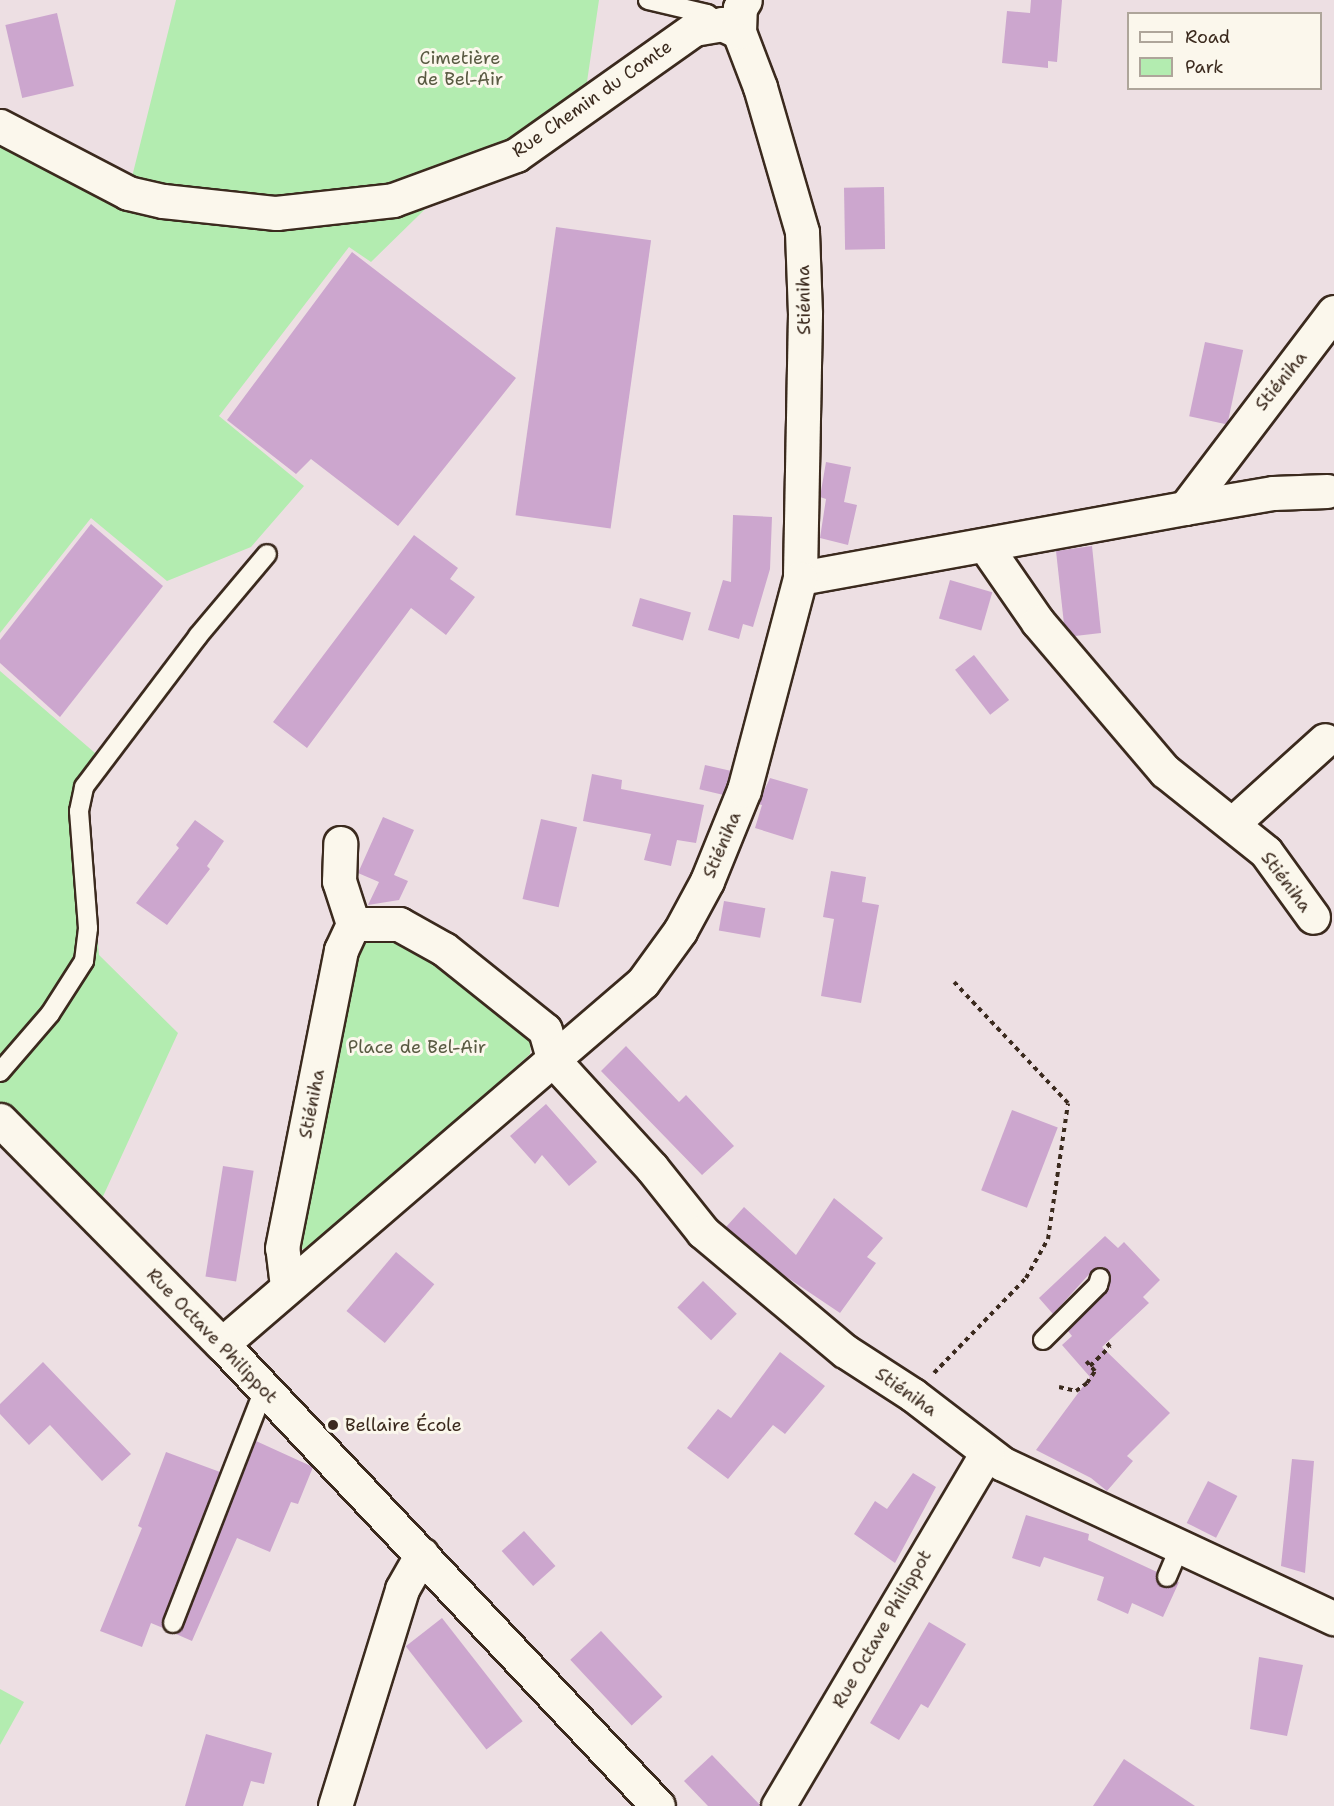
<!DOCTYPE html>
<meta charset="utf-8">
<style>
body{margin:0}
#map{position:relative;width:1334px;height:1806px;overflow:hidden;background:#eddfe3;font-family:"Shantell Sans",sans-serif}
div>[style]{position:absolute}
.green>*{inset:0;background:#b3ecb0}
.building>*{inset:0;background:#cca6ce;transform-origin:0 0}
.path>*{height:4px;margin-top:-2px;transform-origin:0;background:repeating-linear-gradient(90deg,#3b2a1e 0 4.5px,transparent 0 9px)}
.roads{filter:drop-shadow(2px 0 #3b2a1e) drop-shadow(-2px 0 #3b2a1e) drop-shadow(0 2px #3b2a1e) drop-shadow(0 -2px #3b2a1e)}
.lane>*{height:18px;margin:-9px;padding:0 9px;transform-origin:9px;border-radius:9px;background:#fbf7ec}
.street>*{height:33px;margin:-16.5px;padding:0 16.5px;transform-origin:16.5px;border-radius:16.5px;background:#fbf7ec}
.secondary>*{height:33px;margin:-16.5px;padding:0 16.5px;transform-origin:16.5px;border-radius:16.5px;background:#fbf7ec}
.dots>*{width:16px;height:16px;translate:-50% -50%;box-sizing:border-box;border:3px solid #fbf7ec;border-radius:50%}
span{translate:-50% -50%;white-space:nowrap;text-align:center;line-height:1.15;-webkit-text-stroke:6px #fbf7ec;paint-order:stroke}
.park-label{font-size:18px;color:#595a42}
.street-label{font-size:18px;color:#3b2a1e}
.poi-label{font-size:18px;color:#3b2a1e}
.left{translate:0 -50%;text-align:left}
.legend{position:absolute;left:1127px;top:12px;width:195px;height:78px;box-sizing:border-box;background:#fbf7ec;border:2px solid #aea59a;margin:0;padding:8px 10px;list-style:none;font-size:18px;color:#3b2a1e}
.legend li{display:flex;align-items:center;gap:12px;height:30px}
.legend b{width:30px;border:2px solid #aea59a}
</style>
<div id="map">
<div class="green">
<div style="clip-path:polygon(176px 0,599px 0,583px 109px,461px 174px,371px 262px,349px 247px,219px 416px,304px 486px,251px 547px,167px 581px,91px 518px,0 633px,0 126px,128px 193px)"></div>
<div style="clip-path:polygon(0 671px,102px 759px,84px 787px,99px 955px,178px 1033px,94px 1216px,0 1120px)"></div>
<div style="clip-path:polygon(392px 936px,426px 948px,531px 1035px,530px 1054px,327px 1237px,295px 1253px,356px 948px,373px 938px)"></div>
<div style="clip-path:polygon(0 1689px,24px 1702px,0 1745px)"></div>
</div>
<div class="building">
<div style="clip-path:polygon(1031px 0,1062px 0,1057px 62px,1048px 61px,1048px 68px,1002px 63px,1007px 11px,1030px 13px)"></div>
<div style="left:57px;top:13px;width:75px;height:53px;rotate:77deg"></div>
<div style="left:884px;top:187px;width:62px;height:40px;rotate:89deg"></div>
<div style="left:556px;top:227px;width:96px;height:291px;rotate:8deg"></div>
<div style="clip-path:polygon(352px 252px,516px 378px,398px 526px,311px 459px,296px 474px,227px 420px)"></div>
<div style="left:1205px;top:342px;width:39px;height:76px;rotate:12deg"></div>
<div style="clip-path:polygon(826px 462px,851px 467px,844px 502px,857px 505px,848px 545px,820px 538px,826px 499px,820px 497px)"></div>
<div style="clip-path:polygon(733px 515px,772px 517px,770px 569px,753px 627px,743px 624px,739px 639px,708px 630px,723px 580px,731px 582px)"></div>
<div style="clip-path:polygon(91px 524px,163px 586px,60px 717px,0 663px,0 640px)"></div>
<div style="clip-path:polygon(414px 535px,458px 568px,450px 579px,475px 597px,446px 635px,411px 608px,307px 748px,273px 722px)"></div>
<div style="clip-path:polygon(1092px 546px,1101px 633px,1075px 636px,1064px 624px,1056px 551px)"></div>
<div style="left:950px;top:580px;width:44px;height:40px;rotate:16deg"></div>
<div style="left:640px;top:598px;width:53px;height:29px;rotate:16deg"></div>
<div style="left:974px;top:655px;width:57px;height:24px;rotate:52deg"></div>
<div style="left:705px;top:765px;width:26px;height:25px;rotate:13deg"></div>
<div style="clip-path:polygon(592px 774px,622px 780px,621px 789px,704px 805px,696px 843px,677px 840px,671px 866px,644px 860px,651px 834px,583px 821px)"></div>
<div style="clip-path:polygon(770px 778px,808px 789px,793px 840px,755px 828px,762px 805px,758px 804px)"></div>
<div style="clip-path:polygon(383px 817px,414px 830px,394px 875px,408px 881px,399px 900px,368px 905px,379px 882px,358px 873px)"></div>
<div style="left:541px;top:819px;width:37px;height:82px;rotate:13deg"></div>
<div style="clip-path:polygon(195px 820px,224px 841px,207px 866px,210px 869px,167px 925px,136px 903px,179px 848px,176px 845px)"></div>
<div style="clip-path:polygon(831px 871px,866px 877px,862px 902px,879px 905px,861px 1003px,821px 996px,834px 919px,823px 917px)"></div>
<div style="left:724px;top:901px;width:42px;height:30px;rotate:10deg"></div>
<div style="clip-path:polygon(626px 1046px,679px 1102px,686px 1095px,734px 1146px,702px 1175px,601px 1071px)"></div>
<div style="clip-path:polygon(546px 1104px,597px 1162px,569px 1186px,542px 1155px,535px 1164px,510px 1136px)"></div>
<div style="left:1012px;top:1110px;width:49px;height:86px;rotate:21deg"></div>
<div style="left:223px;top:1166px;width:31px;height:112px;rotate:9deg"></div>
<div style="clip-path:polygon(834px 1198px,883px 1238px,867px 1257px,876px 1263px,840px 1313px,785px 1276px,726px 1227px,744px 1207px,796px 1255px)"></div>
<div style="clip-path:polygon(1105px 1236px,1118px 1248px,1124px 1242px,1160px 1280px,1143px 1297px,1149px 1303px,1102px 1347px,1170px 1413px,1127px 1456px,1133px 1461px,1107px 1491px,1091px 1478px,1036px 1450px,1090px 1377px,1062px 1345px,1072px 1336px,1068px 1331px,1106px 1293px,1111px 1275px,1104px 1267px,1093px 1270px,1053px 1314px,1039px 1298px)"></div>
<div style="left:396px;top:1252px;width:50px;height:77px;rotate:40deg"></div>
<div style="left:703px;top:1281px;width:47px;height:37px;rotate:44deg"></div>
<div style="clip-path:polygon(780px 1352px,825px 1386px,785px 1434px,773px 1425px,728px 1479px,687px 1448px,718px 1409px,731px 1418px)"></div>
<div style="clip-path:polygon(43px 1362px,131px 1454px,102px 1481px,50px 1425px,29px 1445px,0 1414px,0 1404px)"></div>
<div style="clip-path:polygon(256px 1441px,313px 1467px,298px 1504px,291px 1502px,270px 1552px,237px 1538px,192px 1641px,176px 1634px,183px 1627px)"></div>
<div style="clip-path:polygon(166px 1452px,220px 1472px,163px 1619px,163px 1628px,151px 1623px,142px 1647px,100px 1631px,142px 1528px,138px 1526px)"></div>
<div style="clip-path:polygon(1292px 1459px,1314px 1461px,1305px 1573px,1281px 1566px)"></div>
<div style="clip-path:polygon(913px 1473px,936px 1487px,895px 1563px,854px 1534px,875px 1501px,887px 1509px)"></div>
<div style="left:1208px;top:1481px;width:33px;height:47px;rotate:27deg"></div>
<div style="clip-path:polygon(1026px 1515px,1089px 1534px,1088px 1540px,1157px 1572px,1156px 1579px,1162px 1587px,1179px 1582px,1163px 1617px,1132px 1603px,1128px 1614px,1097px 1600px,1104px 1577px,1044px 1557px,1040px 1567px,1012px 1558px)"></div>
<div style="left:524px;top:1531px;width:47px;height:30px;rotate:48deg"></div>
<div style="left:442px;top:1618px;width:131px;height:46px;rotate:52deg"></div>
<div style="clip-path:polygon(929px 1622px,966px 1644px,928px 1708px,921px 1704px,899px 1740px,870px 1723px)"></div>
<div style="left:601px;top:1631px;width:90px;height:42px;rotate:47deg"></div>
<div style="clip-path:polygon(1259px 1657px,1303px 1665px,1287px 1736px,1250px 1729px)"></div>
<div style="clip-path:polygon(206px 1734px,272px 1753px,264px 1784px,251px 1781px,243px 1806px,185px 1806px)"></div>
<div style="clip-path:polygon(712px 1755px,760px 1805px,759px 1806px,708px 1806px,684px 1781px)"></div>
<div style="clip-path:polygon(1124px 1759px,1195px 1806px,1093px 1806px)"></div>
</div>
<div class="path">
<div style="left:1090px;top:1366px;width:28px;rotate:-44deg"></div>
<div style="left:1110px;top:1347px;width:6px;rotate:-129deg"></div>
<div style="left:934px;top:1373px;width:132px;rotate:-45.9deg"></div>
<div style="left:1026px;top:1278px;width:45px;rotate:-60.6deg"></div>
<div style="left:1048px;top:1239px;width:137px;rotate:-81.6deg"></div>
<div style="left:1068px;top:1103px;width:166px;rotate:-133.3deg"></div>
<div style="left:1059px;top:1387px;width:17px;rotate:13deg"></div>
<div style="left:1076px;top:1391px;width:14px;rotate:-36deg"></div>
<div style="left:1087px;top:1383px;width:14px;rotate:-56deg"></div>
<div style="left:1095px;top:1371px;width:13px;rotate:-132deg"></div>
</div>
<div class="roads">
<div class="lane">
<div style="left:648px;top:0;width:61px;rotate:13.3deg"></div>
<div style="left:707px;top:14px;width:14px;rotate:34deg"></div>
<div style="left:0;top:1072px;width:77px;rotate:-49.2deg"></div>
<div style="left:50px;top:1014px;width:63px;rotate:-57.3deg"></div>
<div style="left:84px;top:961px;width:33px;rotate:-83deg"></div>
<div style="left:88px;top:928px;width:117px;rotate:-94.4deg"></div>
<div style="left:79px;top:811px;width:25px;rotate:-78deg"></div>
<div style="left:84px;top:787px;width:189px;rotate:-52.9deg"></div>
<div style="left:198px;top:636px;width:107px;rotate:-49.9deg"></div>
<div style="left:1043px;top:1340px;width:78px;rotate:-45deg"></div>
<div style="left:1098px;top:1285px;width:7px;rotate:-74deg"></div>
<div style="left:1167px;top:1577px;width:33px;rotate:-67deg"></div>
<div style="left:173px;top:1623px;width:251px;rotate:-68.7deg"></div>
</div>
<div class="street">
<div style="left:739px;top:32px;width:59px;rotate:69.1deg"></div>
<div style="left:760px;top:87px;width:151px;rotate:73.8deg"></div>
<div style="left:802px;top:232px;width:82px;rotate:87.9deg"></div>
<div style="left:805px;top:314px;width:264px;rotate:91.1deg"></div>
<div style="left:800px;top:578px;width:391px;rotate:-10.3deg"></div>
<div style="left:1185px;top:508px;width:246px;rotate:-52.8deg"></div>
<div style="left:0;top:126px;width:144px;rotate:27.6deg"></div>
<div style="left:128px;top:193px;width:36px;rotate:13deg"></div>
<div style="left:163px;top:201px;width:114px;rotate:6.1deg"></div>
<div style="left:276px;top:213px;width:118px;rotate:-6.3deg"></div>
<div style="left:393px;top:200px;width:131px;rotate:-20.1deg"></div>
<div style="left:516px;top:155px;width:218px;rotate:-35.3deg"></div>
<div style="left:694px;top:29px;width:28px;rotate:-10deg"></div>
<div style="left:722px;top:24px;width:19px;rotate:25deg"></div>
<div style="left:739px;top:32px;width:24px;rotate:-88deg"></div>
<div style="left:740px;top:8px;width:9px;rotate:-58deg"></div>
<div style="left:1185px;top:508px;width:89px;rotate:-9.7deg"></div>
<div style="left:1273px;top:493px;width:54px;rotate:-2.1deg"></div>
<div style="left:986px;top:547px;width:91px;rotate:55.3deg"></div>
<div style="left:1038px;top:622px;width:196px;rotate:49.6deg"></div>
<div style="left:1165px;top:771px;width:129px;rotate:38.7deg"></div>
<div style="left:1266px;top:852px;width:80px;rotate:54.1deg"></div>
<div style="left:1232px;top:824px;width:125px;rotate:-42.1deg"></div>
<div style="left:353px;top:924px;width:46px"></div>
<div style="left:399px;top:924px;width:51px;rotate:29.1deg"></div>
<div style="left:444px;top:949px;width:129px;rotate:38.7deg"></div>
<div style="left:545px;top:1030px;width:32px;rotate:74deg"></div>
<div style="left:554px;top:1061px;width:145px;rotate:47.5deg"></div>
<div style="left:652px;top:1168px;width:82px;rotate:51.4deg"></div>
<div style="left:703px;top:1232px;width:185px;rotate:40deg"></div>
<div style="left:845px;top:1351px;width:81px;rotate:32.9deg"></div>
<div style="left:913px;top:1395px;width:113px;rotate:37.5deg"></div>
<div style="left:1003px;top:1464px;width:365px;rotate:25deg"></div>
<div style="left:287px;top:1286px;width:38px;rotate:-97deg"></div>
<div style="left:282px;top:1248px;width:304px;rotate:-78.8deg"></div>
<div style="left:341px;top:950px;width:29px;rotate:-65deg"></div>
<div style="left:353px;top:924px;width:45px;rotate:-108deg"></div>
<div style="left:339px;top:881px;width:38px;rotate:-88deg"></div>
<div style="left:222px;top:1344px;width:555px;rotate:-40.69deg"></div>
<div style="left:643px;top:982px;width:63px;rotate:-54deg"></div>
<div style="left:680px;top:931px;width:57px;rotate:-61.6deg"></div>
<div style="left:707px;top:881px;width:98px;rotate:-67.9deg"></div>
<div style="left:744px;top:790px;width:219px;rotate:-75.2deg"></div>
<div style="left:335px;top:1806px;width:227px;rotate:-72.8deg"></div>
<div style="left:402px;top:1589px;width:40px;rotate:-60.3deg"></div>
<div style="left:778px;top:1806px;width:410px;rotate:-59.4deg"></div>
</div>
<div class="secondary">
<div style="left:0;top:1120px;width:315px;rotate:45.3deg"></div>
<div style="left:222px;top:1344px;width:635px;rotate:46.66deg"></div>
</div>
</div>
<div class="dots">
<div style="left:333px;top:1425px;background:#3b2a1e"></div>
</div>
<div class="park-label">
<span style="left:460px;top:69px">Cimetière<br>de Bel-Air</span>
<span style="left:417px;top:1047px">Place de Bel-Air</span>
</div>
<div class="street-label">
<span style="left:592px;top:99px;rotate:-35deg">Rue Chemin du Comte</span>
<span style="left:804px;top:300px;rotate:-91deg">Stiéniha</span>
<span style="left:1281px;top:381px;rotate:-51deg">Stiéniha</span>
<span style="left:722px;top:845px;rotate:-67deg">Stiéniha</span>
<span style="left:1286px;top:882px;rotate:53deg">Stiéniha</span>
<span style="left:312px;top:1104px;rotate:-79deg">Stiéniha</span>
<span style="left:212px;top:1336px;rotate:46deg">Rue Octave Philippot</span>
<span style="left:906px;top:1392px;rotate:35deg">Stiéniha</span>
<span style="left:882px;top:1629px;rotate:-60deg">Rue Octave Philippot</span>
</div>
<div class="poi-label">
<span class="left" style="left:345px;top:1425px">Bellaire École</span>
</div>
<ul class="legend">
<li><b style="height:8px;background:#fbf7ec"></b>Road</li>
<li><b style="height:16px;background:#b3ecb0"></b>Park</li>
</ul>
</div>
